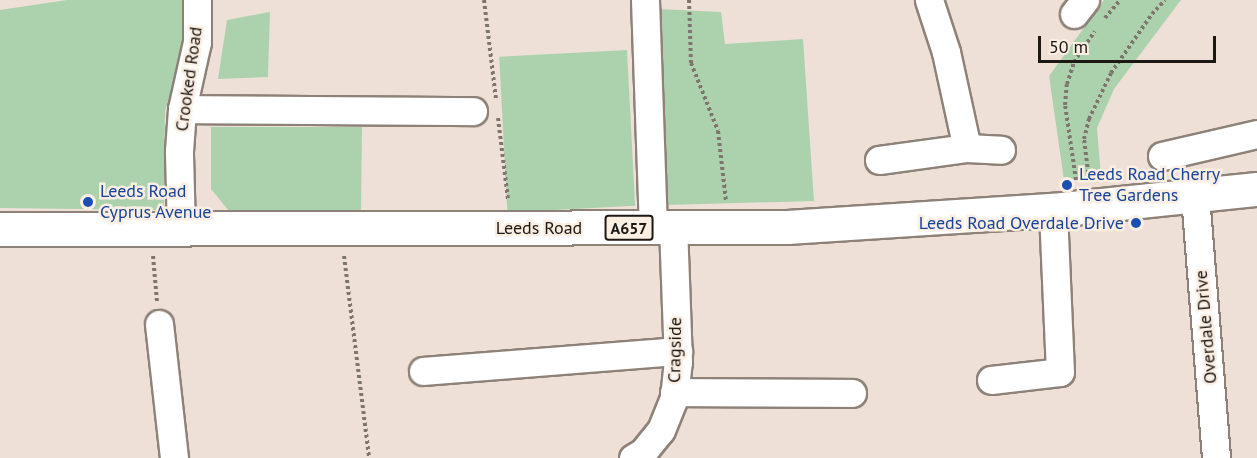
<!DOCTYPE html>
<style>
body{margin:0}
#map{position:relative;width:1257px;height:458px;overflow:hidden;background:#eee0d6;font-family:"PT Sans",sans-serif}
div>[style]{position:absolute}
.green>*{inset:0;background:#acd2ad;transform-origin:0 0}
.path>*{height:4px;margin-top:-2px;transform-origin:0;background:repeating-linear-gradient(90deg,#7e756e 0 3px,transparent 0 6px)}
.roads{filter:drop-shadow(2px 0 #8e8278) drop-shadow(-2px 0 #8e8278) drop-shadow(0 2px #8e8278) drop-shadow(0 -2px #8e8278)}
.minor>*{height:27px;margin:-13.5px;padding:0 13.5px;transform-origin:13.5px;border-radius:13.5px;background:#fff}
.major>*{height:33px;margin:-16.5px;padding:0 16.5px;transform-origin:16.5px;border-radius:16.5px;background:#fff}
.dots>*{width:16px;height:16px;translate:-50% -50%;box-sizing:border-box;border:3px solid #fbeee3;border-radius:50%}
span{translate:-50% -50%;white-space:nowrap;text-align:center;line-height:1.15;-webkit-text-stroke:5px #fbeee3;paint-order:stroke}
.shield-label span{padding:2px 4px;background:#fbeee3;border:2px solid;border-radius:4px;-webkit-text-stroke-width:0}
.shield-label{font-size:16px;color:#1c1814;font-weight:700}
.street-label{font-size:18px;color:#1c1814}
.transit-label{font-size:18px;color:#164399}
.left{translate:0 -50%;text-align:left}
.right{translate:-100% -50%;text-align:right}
.scale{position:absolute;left:1038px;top:36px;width:178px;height:27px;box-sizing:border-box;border:3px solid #1c1814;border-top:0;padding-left:8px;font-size:18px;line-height:21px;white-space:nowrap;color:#1c1814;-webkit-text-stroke:4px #fbeee3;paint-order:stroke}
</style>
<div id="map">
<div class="green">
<div style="clip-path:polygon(67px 0,185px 0,192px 27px,165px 111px,164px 210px,0 208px,0 10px)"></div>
<div style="clip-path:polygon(1104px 0,1181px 0,1114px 89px,1097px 128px,1101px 176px,1064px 180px,1049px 76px)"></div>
<div style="clip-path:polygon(658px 9px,721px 12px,725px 44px,803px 39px,814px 201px,667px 205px)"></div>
<div style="clip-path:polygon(270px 12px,268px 77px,218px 79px,227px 20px)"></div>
<div style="left:627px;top:50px;width:156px;height:128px;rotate:87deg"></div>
<div style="clip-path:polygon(211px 127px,362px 127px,361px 213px,229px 211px,211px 189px)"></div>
</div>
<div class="path">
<div style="left:484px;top:0;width:100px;rotate:83.1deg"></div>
<div style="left:689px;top:0;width:63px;rotate:88.2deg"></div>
<div style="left:691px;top:63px;width:73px;rotate:68.3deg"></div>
<div style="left:718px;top:131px;width:70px;rotate:83.5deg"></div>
<div style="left:1105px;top:18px;width:23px;rotate:-50deg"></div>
<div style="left:498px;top:118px;width:83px;rotate:83deg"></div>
<div style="left:1089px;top:179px;width:40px;rotate:-97.1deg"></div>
<div style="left:1084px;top:139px;width:21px;rotate:-76deg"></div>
<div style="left:1089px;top:119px;width:51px;rotate:-64.4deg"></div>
<div style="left:1111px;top:73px;width:72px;rotate:-55.2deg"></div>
<div style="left:1152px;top:14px;width:19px;rotate:-47deg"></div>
<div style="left:1076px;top:180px;width:76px;rotate:-98.3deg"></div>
<div style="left:1065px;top:105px;width:21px;rotate:-85deg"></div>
<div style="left:1067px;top:84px;width:23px;rotate:-72deg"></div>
<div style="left:1074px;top:62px;width:37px;rotate:-56deg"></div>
<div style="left:153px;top:256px;width:46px;rotate:85deg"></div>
<div style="left:344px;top:256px;width:204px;rotate:82.9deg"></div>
</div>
<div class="roads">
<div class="minor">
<div style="left:645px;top:0;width:228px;rotate:88deg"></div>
<div style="left:929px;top:0;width:55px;rotate:71.9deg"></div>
<div style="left:946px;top:52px;width:98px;rotate:77.7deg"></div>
<div style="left:1074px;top:14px;width:18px;rotate:-52deg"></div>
<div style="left:182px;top:109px;width:291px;rotate:0.4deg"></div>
<div style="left:1162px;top:156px;width:98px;rotate:-13deg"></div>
<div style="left:879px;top:160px;width:89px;rotate:-7.8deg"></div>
<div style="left:967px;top:148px;width:34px;rotate:3deg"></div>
<div style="left:1195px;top:196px;width:263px;rotate:85.4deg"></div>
<div style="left:181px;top:230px;width:79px;rotate:-91.5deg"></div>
<div style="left:179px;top:151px;width:42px;rotate:-85.9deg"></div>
<div style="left:182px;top:109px;width:69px;rotate:-77.4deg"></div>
<div style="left:197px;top:42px;width:42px;rotate:-90deg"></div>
<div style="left:159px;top:324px;width:135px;rotate:83.6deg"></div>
<div style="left:423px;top:371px;width:256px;rotate:-4.5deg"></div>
<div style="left:991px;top:380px;width:69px;rotate:-6.6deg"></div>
<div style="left:1060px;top:372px;width:162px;rotate:-92.5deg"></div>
<div style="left:674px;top:392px;width:178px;rotate:0.3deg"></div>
<div style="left:633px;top:458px;width:12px;rotate:-31deg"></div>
<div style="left:643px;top:452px;width:28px;rotate:-51deg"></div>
<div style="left:661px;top:430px;width:35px;rotate:-68deg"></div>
<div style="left:674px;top:398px;width:36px;rotate:-84deg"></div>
<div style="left:678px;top:362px;width:134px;rotate:-92.1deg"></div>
</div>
<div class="major">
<div style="left:0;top:229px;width:787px;rotate:-0.15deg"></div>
<div style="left:787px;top:227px;width:267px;rotate:-3.7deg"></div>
<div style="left:1053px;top:210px;width:205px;rotate:-5.9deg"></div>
</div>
</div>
<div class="dots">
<div style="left:1067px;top:185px;background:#1a4fb4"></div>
<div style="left:88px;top:202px;background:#1a4fb4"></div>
<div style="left:1136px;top:223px;background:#1a4fb4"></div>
</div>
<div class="shield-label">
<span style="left:629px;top:228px">A657</span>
</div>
<div class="street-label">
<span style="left:189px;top:79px;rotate:-82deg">Crooked Road</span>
<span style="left:539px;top:228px">Leeds Road</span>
<span style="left:1206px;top:327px;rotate:-95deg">Overdale Drive</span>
<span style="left:675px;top:350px;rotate:-89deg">Cragside</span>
</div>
<div class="transit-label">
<span class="left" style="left:1079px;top:185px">Leeds Road Cherry<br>Tree Gardens</span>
<span class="left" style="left:100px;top:202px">Leeds Road<br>Cyprus Avenue</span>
<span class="right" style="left:1124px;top:223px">Leeds Road Overdale Drive</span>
</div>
<div class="scale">50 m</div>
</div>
